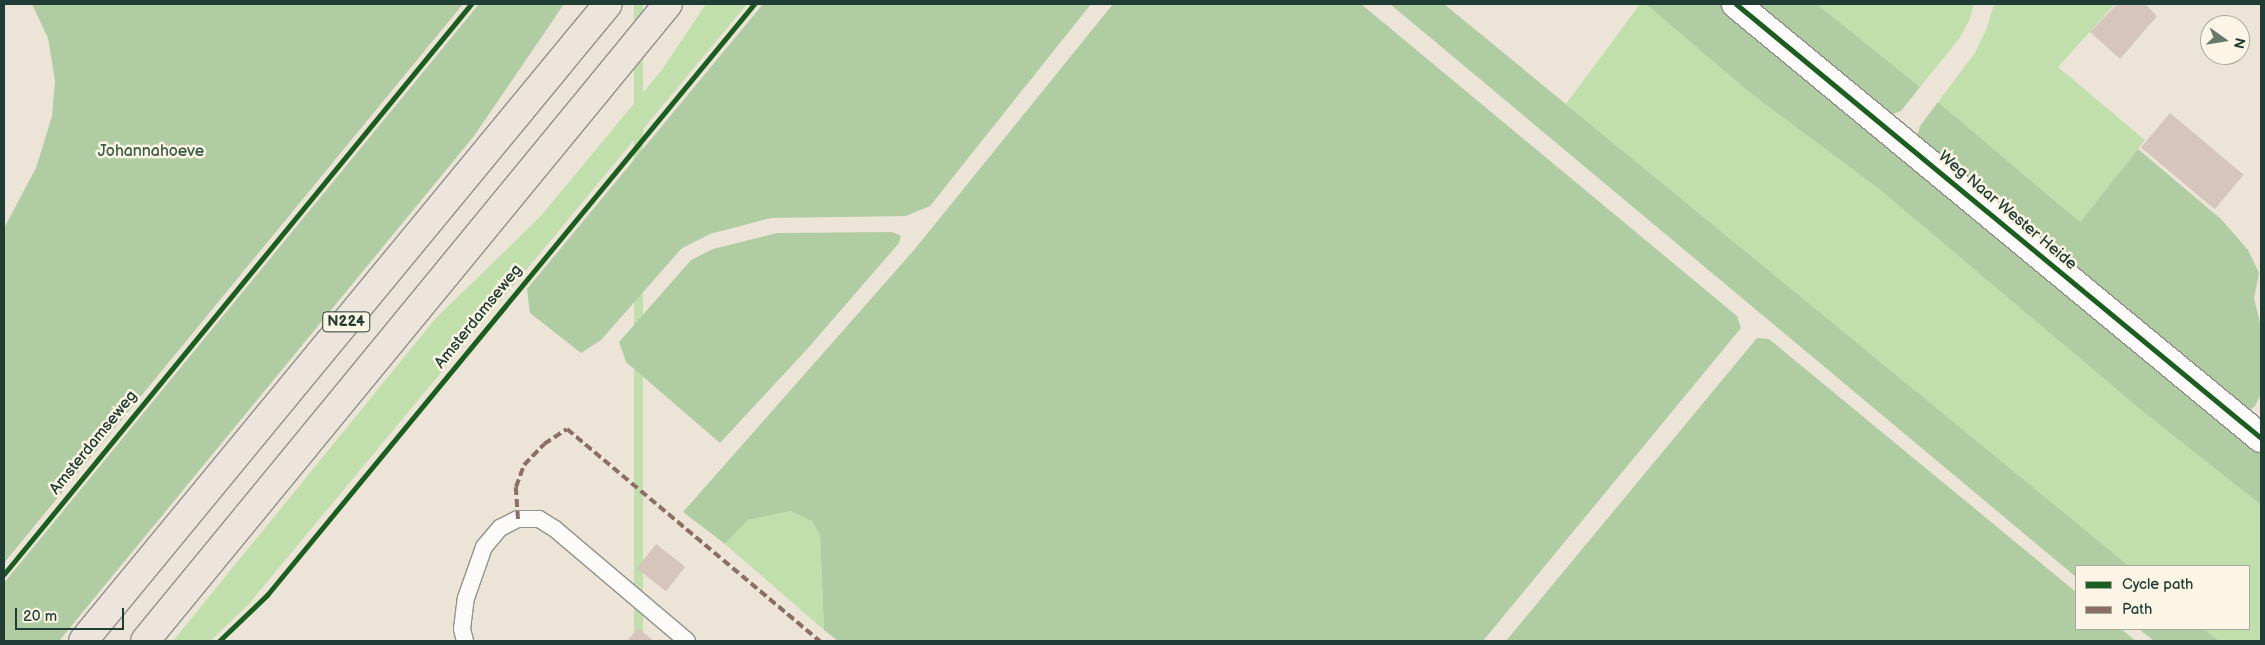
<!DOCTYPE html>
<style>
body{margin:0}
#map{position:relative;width:2265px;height:645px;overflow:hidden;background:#ece5d7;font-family:"Balsamiq Sans",sans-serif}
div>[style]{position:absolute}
.green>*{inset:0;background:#c1dead;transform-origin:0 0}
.forest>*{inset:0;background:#b0cca2}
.building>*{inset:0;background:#d5c5bb;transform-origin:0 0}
.roads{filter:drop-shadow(1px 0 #91928a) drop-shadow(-1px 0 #91928a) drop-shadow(0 1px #91928a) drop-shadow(0 -1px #91928a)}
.lane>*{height:16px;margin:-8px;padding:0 8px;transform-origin:8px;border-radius:8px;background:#fcfbf9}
.street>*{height:28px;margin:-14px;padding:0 14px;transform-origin:14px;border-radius:14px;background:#fcfbf9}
.primary>*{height:28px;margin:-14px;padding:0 14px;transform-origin:14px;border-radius:14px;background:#ede5dd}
.quiet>*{height:4px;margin-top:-2px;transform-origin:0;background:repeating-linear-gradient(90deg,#8d6e63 0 8px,transparent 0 12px)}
.cycleway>*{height:5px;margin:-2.5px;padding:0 2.5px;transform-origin:2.5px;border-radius:2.5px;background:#1b5e20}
span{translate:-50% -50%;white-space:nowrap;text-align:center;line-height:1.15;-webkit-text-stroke:5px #fcf5e5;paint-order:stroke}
.shield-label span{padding:1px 4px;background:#fcf5e5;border:1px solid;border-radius:4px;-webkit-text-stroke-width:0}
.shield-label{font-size:15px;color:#1f3d34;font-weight:700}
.park-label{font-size:16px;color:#385c45}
.street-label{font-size:16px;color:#1f3d34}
.frame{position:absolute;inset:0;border:5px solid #1f3d34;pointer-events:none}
.legend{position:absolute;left:2075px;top:565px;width:175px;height:65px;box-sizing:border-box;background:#fcf5e5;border:1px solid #a4ab9e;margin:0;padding:6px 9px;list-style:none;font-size:15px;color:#1f3d34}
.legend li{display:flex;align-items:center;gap:10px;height:25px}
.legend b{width:25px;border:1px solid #a4ab9e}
.north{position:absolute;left:2200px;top:15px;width:50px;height:50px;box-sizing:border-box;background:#fcf5e5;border:1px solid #a4ab9e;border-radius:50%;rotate:103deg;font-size:14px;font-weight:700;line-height:20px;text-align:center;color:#1f3d34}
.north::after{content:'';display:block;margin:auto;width:18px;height:22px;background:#67786d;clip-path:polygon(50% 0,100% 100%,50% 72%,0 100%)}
.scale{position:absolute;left:15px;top:608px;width:109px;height:22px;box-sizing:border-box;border:2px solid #1f3d34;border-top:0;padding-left:6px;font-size:15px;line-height:18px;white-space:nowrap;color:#1f3d34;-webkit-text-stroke:4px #fcf5e5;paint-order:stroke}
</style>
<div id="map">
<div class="green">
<div style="left:634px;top:4px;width:9px;height:825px"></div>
<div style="clip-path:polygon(706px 4px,747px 4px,248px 605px,210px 641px,173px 641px,436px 318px,540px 217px,661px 71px)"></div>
<div style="clip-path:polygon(1640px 4px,1646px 4px,1749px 92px,1879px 189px,2141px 410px,2261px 505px,2261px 641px,2219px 641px,2204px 629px,2249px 629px,2249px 566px,2129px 566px,1566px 104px)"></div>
<div style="clip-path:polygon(1817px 4px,1974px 4px,1969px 21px,1959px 39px,1920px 87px)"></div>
<div style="clip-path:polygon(1994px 4px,2115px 4px,2058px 67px,2145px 140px,2080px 222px,1938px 102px,1975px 53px,1986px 30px)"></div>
<div style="clip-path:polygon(791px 511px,813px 522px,820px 536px,824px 630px,725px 544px,748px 520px)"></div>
</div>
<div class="forest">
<div style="clip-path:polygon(32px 4px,463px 4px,4px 563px,4px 228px,36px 168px,52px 116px,55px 81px,48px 38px)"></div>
<div style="clip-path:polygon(479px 4px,564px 4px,474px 136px,59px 641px,4px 641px,4px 583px)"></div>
<div style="clip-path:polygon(763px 4px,1091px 4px,930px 206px,906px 216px,771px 218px,710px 234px,682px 248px,601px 340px,581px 353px,530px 313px,527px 289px)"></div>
<div style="clip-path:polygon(1113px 4px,1361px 4px,1737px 316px,1741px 328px,1483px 641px,838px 641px,824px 630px,820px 536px,813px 522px,791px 511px,748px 520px,725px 544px,683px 512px,914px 250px)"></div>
<div style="clip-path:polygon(1390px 4px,1444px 4px,2129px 566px,2076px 566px,2076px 577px)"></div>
<div style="clip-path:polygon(1646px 4px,1722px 4px,2261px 448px,2261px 505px,2141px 410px,1879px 189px,1749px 92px)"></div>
<div style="clip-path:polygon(1748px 4px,1817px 4px,1920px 87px,1901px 111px,1887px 116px)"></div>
<div style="clip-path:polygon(1938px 102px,2080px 222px,2138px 149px,2222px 220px,2248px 250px,2259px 273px,2254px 298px,2261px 327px,2261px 394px,2255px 406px,2244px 414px,1916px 140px,1920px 126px)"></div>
<div style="clip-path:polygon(892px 232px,901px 236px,899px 243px,809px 347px,720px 443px,626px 362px,619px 342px,691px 260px,713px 249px,777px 233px)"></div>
<div style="clip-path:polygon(1757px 338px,1769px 339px,2076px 592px,2076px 629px,2121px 629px,2136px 641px,1506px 641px)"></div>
<div style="clip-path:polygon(2139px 629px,2204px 629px,2219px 641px,2154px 641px)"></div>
</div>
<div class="building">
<div style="clip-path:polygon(2117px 4px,2145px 4px,2157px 16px,2120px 59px,2090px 32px)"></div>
<div style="left:2170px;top:113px;width:96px;height:45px;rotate:40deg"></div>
<div style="left:656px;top:544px;width:37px;height:31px;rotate:38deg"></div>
<div style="clip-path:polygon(638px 628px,654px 641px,627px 641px)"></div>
</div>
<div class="roads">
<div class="lane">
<div style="left:465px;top:641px;width:12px;rotate:-104deg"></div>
<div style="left:462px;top:629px;width:31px;rotate:-83deg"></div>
<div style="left:466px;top:598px;width:54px;rotate:-70.6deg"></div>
<div style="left:484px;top:547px;width:25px;rotate:-50deg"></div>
<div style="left:500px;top:528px;width:20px;rotate:-27deg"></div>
<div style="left:518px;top:519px;width:21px"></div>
<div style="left:539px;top:519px;width:19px;rotate:32deg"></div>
<div style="left:555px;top:529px;width:173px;rotate:40.3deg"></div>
</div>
<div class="street">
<div style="left:1736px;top:4px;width:681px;rotate:39.58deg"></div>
</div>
<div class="primary">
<div style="left:83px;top:641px;width:825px;rotate:-50.51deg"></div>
<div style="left:145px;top:641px;width:824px;rotate:-50.61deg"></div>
</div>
</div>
<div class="quiet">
<div style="left:518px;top:519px;width:32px;rotate:-94deg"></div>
<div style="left:516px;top:487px;width:23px;rotate:-70deg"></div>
<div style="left:524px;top:465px;width:29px;rotate:-46deg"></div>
<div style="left:544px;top:444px;width:27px;rotate:-33deg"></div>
<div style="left:567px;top:429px;width:330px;rotate:40deg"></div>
</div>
<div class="cycleway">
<div style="left:1736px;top:4px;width:681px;rotate:39.58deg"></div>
<div style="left:4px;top:574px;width:737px;rotate:-50.67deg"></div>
<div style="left:219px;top:641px;width:66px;rotate:-43.8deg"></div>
<div style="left:267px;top:595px;width:766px;rotate:-50.51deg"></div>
</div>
<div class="shield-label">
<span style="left:346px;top:322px">N224</span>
</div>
<div class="park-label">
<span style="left:151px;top:152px">Johannahoeve</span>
</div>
<div class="street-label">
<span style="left:2007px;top:211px;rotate:40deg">Weg Naar Wester Heide</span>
<span style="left:479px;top:317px;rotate:-51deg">Amsterdamseweg</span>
<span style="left:94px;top:443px;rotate:-51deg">Amsterdamseweg</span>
</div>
<div class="frame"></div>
<ul class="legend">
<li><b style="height:6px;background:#1b5e20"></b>Cycle path</li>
<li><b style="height:6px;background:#8d6e63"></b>Path</li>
</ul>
<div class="north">N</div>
<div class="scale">20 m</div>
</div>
